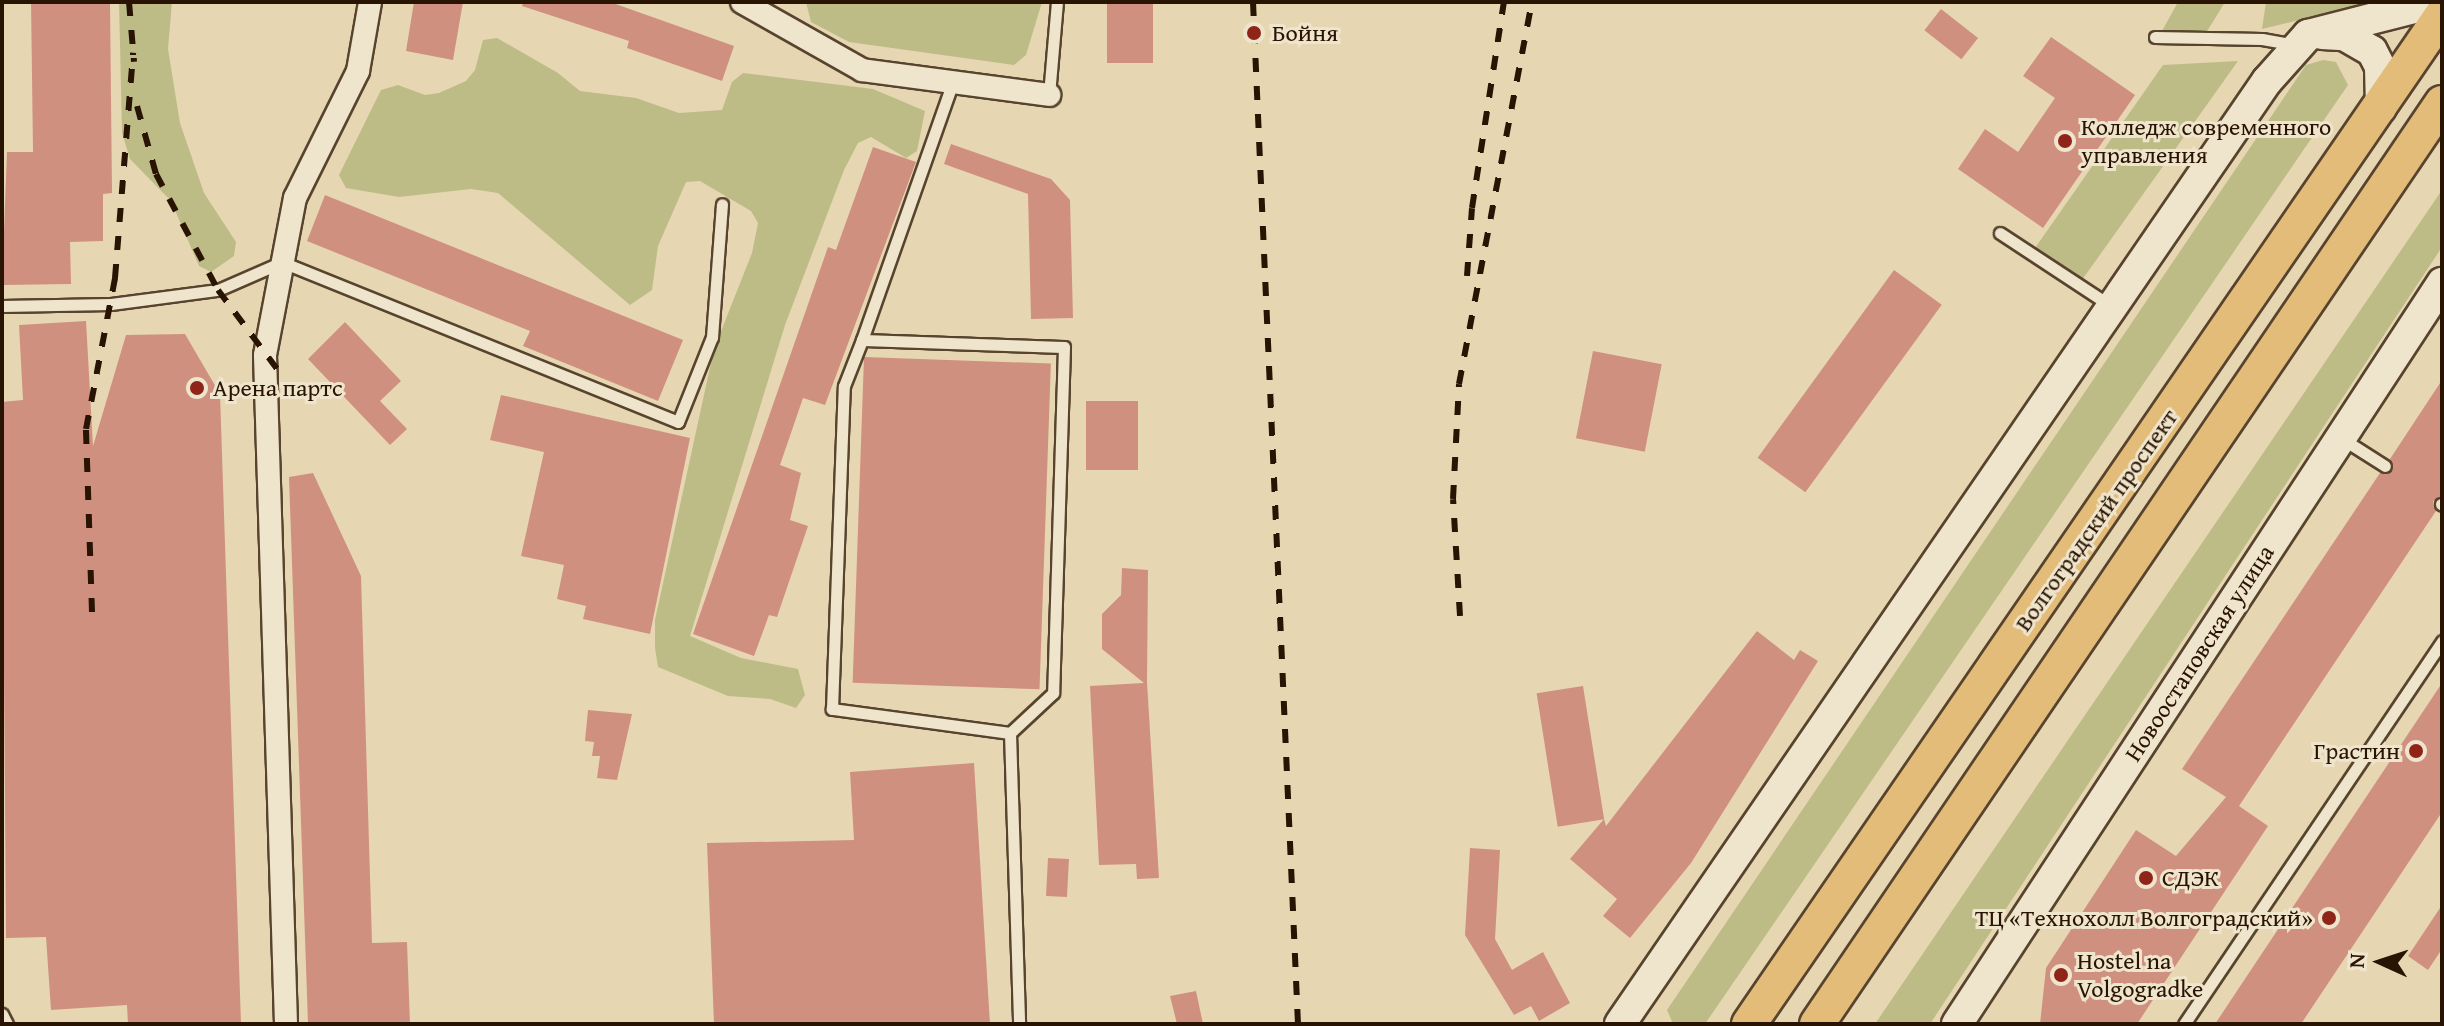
<!DOCTYPE html>
<meta charset="utf-8">
<style>
body{margin:0}
#map{position:relative;width:2444px;height:1026px;overflow:hidden;background:#e6d7b2;font-family:"Gentium Book Plus",serif}
div>[style]{position:absolute}
.green>*{inset:0;background:#bdbc87}
.building>*{inset:0;background:#d0907f;transform-origin:0 0}
.roads{filter:drop-shadow(2px 0 #58442e) drop-shadow(-2px 0 #58442e) drop-shadow(0 2px #58442e) drop-shadow(0 -2px #58442e)}
.service>*{height:11px;margin:-5.5px;padding:0 5.5px;transform-origin:5.5px;border-radius:5.5px;background:#efe5cd}
.minor>*{height:22px;margin:-11px;padding:0 11px;transform-origin:11px;border-radius:11px;background:#efe5cd}
.secondary>*{height:30px;margin:-15px;padding:0 15px;transform-origin:15px;border-radius:15px;background:#efe5cd}
.primary>*{height:34px;margin:-17px;padding:0 17px;transform-origin:17px;border-radius:17px;background:#e3bc79}
.rail>*{height:6px;margin-top:-3px;transform-origin:0;background:repeating-linear-gradient(90deg,#291302 0 14px,transparent 0 28px)}
.dots>*{width:22px;height:22px;translate:-50% -50%;box-sizing:border-box;border:4px solid #efe5cd;border-radius:50%}
span{translate:-50% -50%;white-space:nowrap;text-align:center;line-height:1.15;-webkit-text-stroke:6px #efe5cd;paint-order:stroke}
.poi-label{font-size:24px;color:#291302}
.left{translate:0 -50%;text-align:left}
.right{translate:-100% -50%;text-align:right}
.street-label{font-size:24px;color:#291302}
.frame{position:absolute;inset:0;border:4px solid #291302;pointer-events:none}
.north{position:absolute;left:2340px;top:922px;width:80px;height:80px;-webkit-text-stroke:6px #efe5cd;paint-order:stroke;rotate:273deg;font-size:22px;font-weight:700;line-height:32px;text-align:center;color:#291302}
.north::after{content:'';display:block;margin:auto;width:28px;height:36px;background:#291302;clip-path:polygon(50% 0,100% 100%,50% 72%,0 100%)}
</style>
<div id="map">
<div class="green">
<div style="clip-path:polygon(119px 2px,172px 2px,168px 49px,180px 123px,204px 193px,236px 242px,234px 256px,211px 272px,199px 266px,171px 201px,130px 159px,122px 133px)"></div>
<div style="clip-path:polygon(806px 2px,1042px 2px,1026px 55px,1014px 65px,849px 42px,811px 22px)"></div>
<div style="clip-path:polygon(2178px 2px,2225px 2px,2206px 33px,2162px 31px)"></div>
<div style="clip-path:polygon(2266px 2px,2374px 2px,2262px 29px)"></div>
<div style="clip-path:polygon(497px 38px,558px 73px,580px 91px,636px 98px,679px 113px,722px 110px,732px 82px,743px 73px,873px 89px,925px 111px,917px 151px,906px 158px,871px 137px,858px 143px,844px 170px,785px 325px,690px 636px,741px 658px,798px 669px,805px 695px,796px 708px,770px 699px,728px 696px,658px 667px,655px 648px,655px 620px,714px 349px,752px 253px,758px 223px,751px 211px,700px 181px,686px 182px,658px 246px,652px 290px,630px 305px,498px 193px,471px 189px,399px 197px,346px 188px,339px 175px,381px 90px,398px 85px,425px 95px,439px 93px,466px 81px,475px 70px,483px 40px)"></div>
<div style="clip-path:polygon(2323px 60px,2336px 62px,2348px 85px,1705px 1024px,1673px 1024px,1667px 1010px,2306px 65px)"></div>
<div style="clip-path:polygon(2238px 61px,2082px 280px,2035px 248px,2163px 65px)"></div>
<div style="clip-path:polygon(2442px 190px,2442px 247px,1930px 1024px,1875px 1024px)"></div>
</div>
<div class="building">
<div style="clip-path:polygon(31px 2px,110px 2px,112px 193px,103px 194px,103px 241px,70px 242px,71px 284px,2px 285px,7px 152px,33px 152px)"></div>
<div style="clip-path:polygon(414px 2px,463px 2px,453px 60px,406px 51px)"></div>
<div style="clip-path:polygon(523px 2px,610px 2px,734px 46px,722px 81px,627px 48px,629px 41px,522px 6px)"></div>
<div style="left:1107px;top:2px;width:46px;height:61px"></div>
<div style="left:1941px;top:9px;width:47px;height:27px;rotate:38deg"></div>
<div style="clip-path:polygon(2051px 37px,2135px 95px,2043px 228px,1958px 169px,1985px 129px,2018px 152px,2055px 98px,2023px 76px)"></div>
<div style="clip-path:polygon(951px 144px,1051px 179px,1070px 200px,1073px 318px,1031px 319px,1028px 194px,944px 164px)"></div>
<div style="clip-path:polygon(873px 147px,916px 162px,825px 405px,803px 398px,780px 465px,801px 473px,790px 520px,808px 526px,777px 617px,769px 615px,754px 656px,693px 634px,828px 247px,836px 250px)"></div>
<div style="clip-path:polygon(325px 195px,683px 340px,658px 401px,523px 346px,530px 331px,307px 241px)"></div>
<div style="left:1894px;top:270px;width:59px;height:232px;rotate:36deg"></div>
<div style="clip-path:polygon(86px 321px,93px 446px,126px 335px,185px 334px,220px 394px,241px 1024px,128px 1024px,127px 1005px,51px 1010px,46px 937px,6px 938px,2px 402px,23px 400px,19px 325px)"></div>
<div style="clip-path:polygon(345px 322px,401px 381px,380px 401px,407px 429px,390px 445px,308px 359px)"></div>
<div style="left:1593px;top:351px;width:70px;height:89px;rotate:11deg"></div>
<div style="left:864px;top:357px;width:187px;height:326px;rotate:2deg"></div>
<div style="clip-path:polygon(2442px 380px,2442px 496px,2433px 501px,2436px 511px,2239px 806px,2268px 826px,2137px 1024px,2040px 1024px,2046px 968px,2136px 830px,2176px 856px,2226px 797px,2182px 769px,2380px 473px,2392px 471px,2390px 459px)"></div>
<div style="clip-path:polygon(501px 395px,690px 438px,650px 634px,583px 619px,586px 606px,557px 599px,564px 565px,521px 556px,544px 452px,490px 440px)"></div>
<div style="left:1138px;top:401px;width:69px;height:52px;rotate:90deg"></div>
<div style="clip-path:polygon(313px 473px,361px 576px,372px 943px,407px 942px,410px 1024px,308px 1024px,289px 477px)"></div>
<div style="clip-path:polygon(1122px 568px,1148px 570px,1147px 682px,1159px 878px,1137px 879px,1136px 864px,1099px 865px,1090px 686px,1144px 683px,1102px 649px,1102px 614px,1121px 595px)"></div>
<div style="clip-path:polygon(1757px 631px,1794px 660px,1800px 650px,1818px 661px,1691px 863px,1630px 938px,1603px 916px,1617px 899px,1570px 859px,1604px 819px,1606px 826px)"></div>
<div style="clip-path:polygon(2442px 683px,2442px 812px,2301px 1024px,2215px 1024px)"></div>
<div style="left:1583px;top:686px;width:135px;height:47px;rotate:81deg"></div>
<div style="clip-path:polygon(588px 710px,632px 714px,617px 780px,597px 778px,600px 756px,592px 756px,594px 742px,585px 741px)"></div>
<div style="clip-path:polygon(974px 763px,990px 1024px,714px 1024px,707px 843px,854px 840px,850px 772px)"></div>
<div style="clip-path:polygon(1470px 848px,1500px 850px,1495px 939px,1512px 970px,1543px 952px,1570px 1003px,1539px 1021px,1531px 1006px,1514px 1015px,1465px 935px)"></div>
<div style="left:1048px;top:858px;width:21px;height:38px;rotate:3deg"></div>
<div style="clip-path:polygon(2442px 905px,2442px 949px,2428px 970px,2408px 956px)"></div>
<div style="clip-path:polygon(1196px 991px,1203px 1024px,1177px 1024px,1170px 996px)"></div>
</div>
<div class="roads">
<div class="service">
<div style="left:2155px;top:37px;width:107px;rotate:1.1deg"></div>
<div style="left:2262px;top:39px;width:35px;rotate:10deg"></div>
<div style="left:1049px;top:95px;width:93px;rotate:-85.1deg"></div>
<div style="left:2000px;top:233px;width:133px;rotate:33.3deg"></div>
<div style="left:2px;top:306px;width:109px;rotate:-1.1deg"></div>
<div style="left:111px;top:304px;width:108px;rotate:-7.5deg"></div>
<div style="left:218px;top:290px;width:70px;rotate:-23.6deg"></div>
<div style="left:282px;top:262px;width:427px;rotate:22deg"></div>
<div style="left:678px;top:422px;width:92px;rotate:-68.2deg"></div>
<div style="left:712px;top:337px;width:133px;rotate:-85.7deg"></div>
<div style="left:862px;top:340px;width:274px;rotate:-70.6deg"></div>
<div style="left:2341px;top:438px;width:52px;rotate:32.5deg"></div>
<div style="left:2441px;top:504px;width:1px;rotate:45deg"></div>
<div style="left:1010px;top:733px;width:180px;rotate:-172.3deg"></div>
<div style="left:832px;top:709px;width:323px;rotate:-87.9deg"></div>
<div style="left:844px;top:386px;width:49px;rotate:-68.6deg"></div>
<div style="left:862px;top:340px;width:202px;rotate:2deg"></div>
<div style="left:1064px;top:347px;width:346px;rotate:91.8deg"></div>
<div style="left:1053px;top:693px;width:59px;rotate:137.1deg"></div>
<div style="left:1010px;top:733px;width:291px;rotate:88.2deg"></div>
<div style="left:2px;top:1014px;width:11px;rotate:63deg"></div>
<div style="left:2184px;top:1024px;width:462px;rotate:-56deg"></div>
</div>
<div class="minor">
<div style="left:742px;top:2px;width:138px;rotate:29.5deg"></div>
<div style="left:862px;top:70px;width:189px;rotate:7.6deg"></div>
<div style="left:286px;top:1024px;width:669px;rotate:-91.8deg"></div>
<div style="left:265px;top:355px;width:160px;rotate:-79.2deg"></div>
<div style="left:295px;top:198px;width:142px;rotate:-63.6deg"></div>
<div style="left:358px;top:71px;width:70px;rotate:-80.1deg"></div>
</div>
<div class="secondary">
<div style="left:2322px;top:34px;width:22px;rotate:3deg"></div>
<div style="left:2344px;top:35px;width:32px;rotate:30deg"></div>
<div style="left:2372px;top:51px;width:18px;rotate:63deg"></div>
<div style="left:2380px;top:67px;width:41px;rotate:88.6deg"></div>
<div style="left:1620px;top:1024px;width:1144px;rotate:-55.55deg"></div>
<div style="left:2267px;top:81px;width:62px;rotate:-48.3deg"></div>
<div style="left:2308px;top:35px;width:133px;rotate:-14.3deg"></div>
<div style="left:1957px;top:1024px;width:886px;rotate:-56.79deg"></div>
</div>
<div class="primary">
<div style="left:1749px;top:1024px;width:1224px;rotate:-55.52deg"></div>
<div style="left:1817px;top:1024px;width:1113px;rotate:-55.84deg"></div>
</div>
</div>
<div class="rail">
<div style="left:129px;top:2px;width:60px;rotate:85.2deg"></div>
<div style="left:1253px;top:2px;width:1023px;rotate:87.48deg"></div>
<div style="left:137px;top:106px;width:71px;rotate:74.4deg"></div>
<div style="left:156px;top:174px;width:132px;rotate:61.9deg"></div>
<div style="left:218px;top:290px;width:109px;rotate:53.2deg"></div>
<div style="left:1467px;top:276px;width:68px;rotate:-85.8deg"></div>
<div style="left:1472px;top:208px;width:208px;rotate:-81.2deg"></div>
<div style="left:92px;top:612px;width:183px;rotate:-91.9deg"></div>
<div style="left:86px;top:429px;width:154px;rotate:-79.1deg"></div>
<div style="left:115px;top:278px;width:226px;rotate:-85.4deg"></div>
<div style="left:1460px;top:616px;width:117px;rotate:-93.4deg"></div>
<div style="left:1453px;top:499px;width:115px;rotate:-87deg"></div>
<div style="left:1459px;top:384px;width:389px;rotate:-79.2deg"></div>
</div>
<div class="dots">
<div style="left:1254px;top:33px;background:#8f2418"></div>
<div style="left:2065px;top:141px;background:#8f2418"></div>
<div style="left:197px;top:388px;background:#8f2418"></div>
<div style="left:2416px;top:751px;background:#8f2418"></div>
<div style="left:2146px;top:878px;background:#8f2418"></div>
<div style="left:2329px;top:918px;background:#8f2418"></div>
<div style="left:2061px;top:975px;background:#8f2418"></div>
</div>
<div class="poi-label">
<span class="left" style="left:1272px;top:33px">Бойня</span>
<span class="left" style="left:2081px;top:141px">Колледж современного<br>управления</span>
<span class="left" style="left:213px;top:388px">Арена партс</span>
<span class="right" style="left:2400px;top:751px">Грастин</span>
<span class="left" style="left:2162px;top:878px">СДЭК</span>
<span class="right" style="left:2313px;top:918px">ТЦ «Технохолл Волгоградский»</span>
<span class="left" style="left:2077px;top:975px">Hostel na<br>Volgogradke</span>
</div>
<div class="street-label">
<span style="left:2096px;top:520px;rotate:-55deg">Волгоградский проспект</span>
<span style="left:2199px;top:653px;rotate:-57deg">Новоостаповская улица</span>
</div>
<div class="frame"></div>
<div class="north">N</div>
</div>
